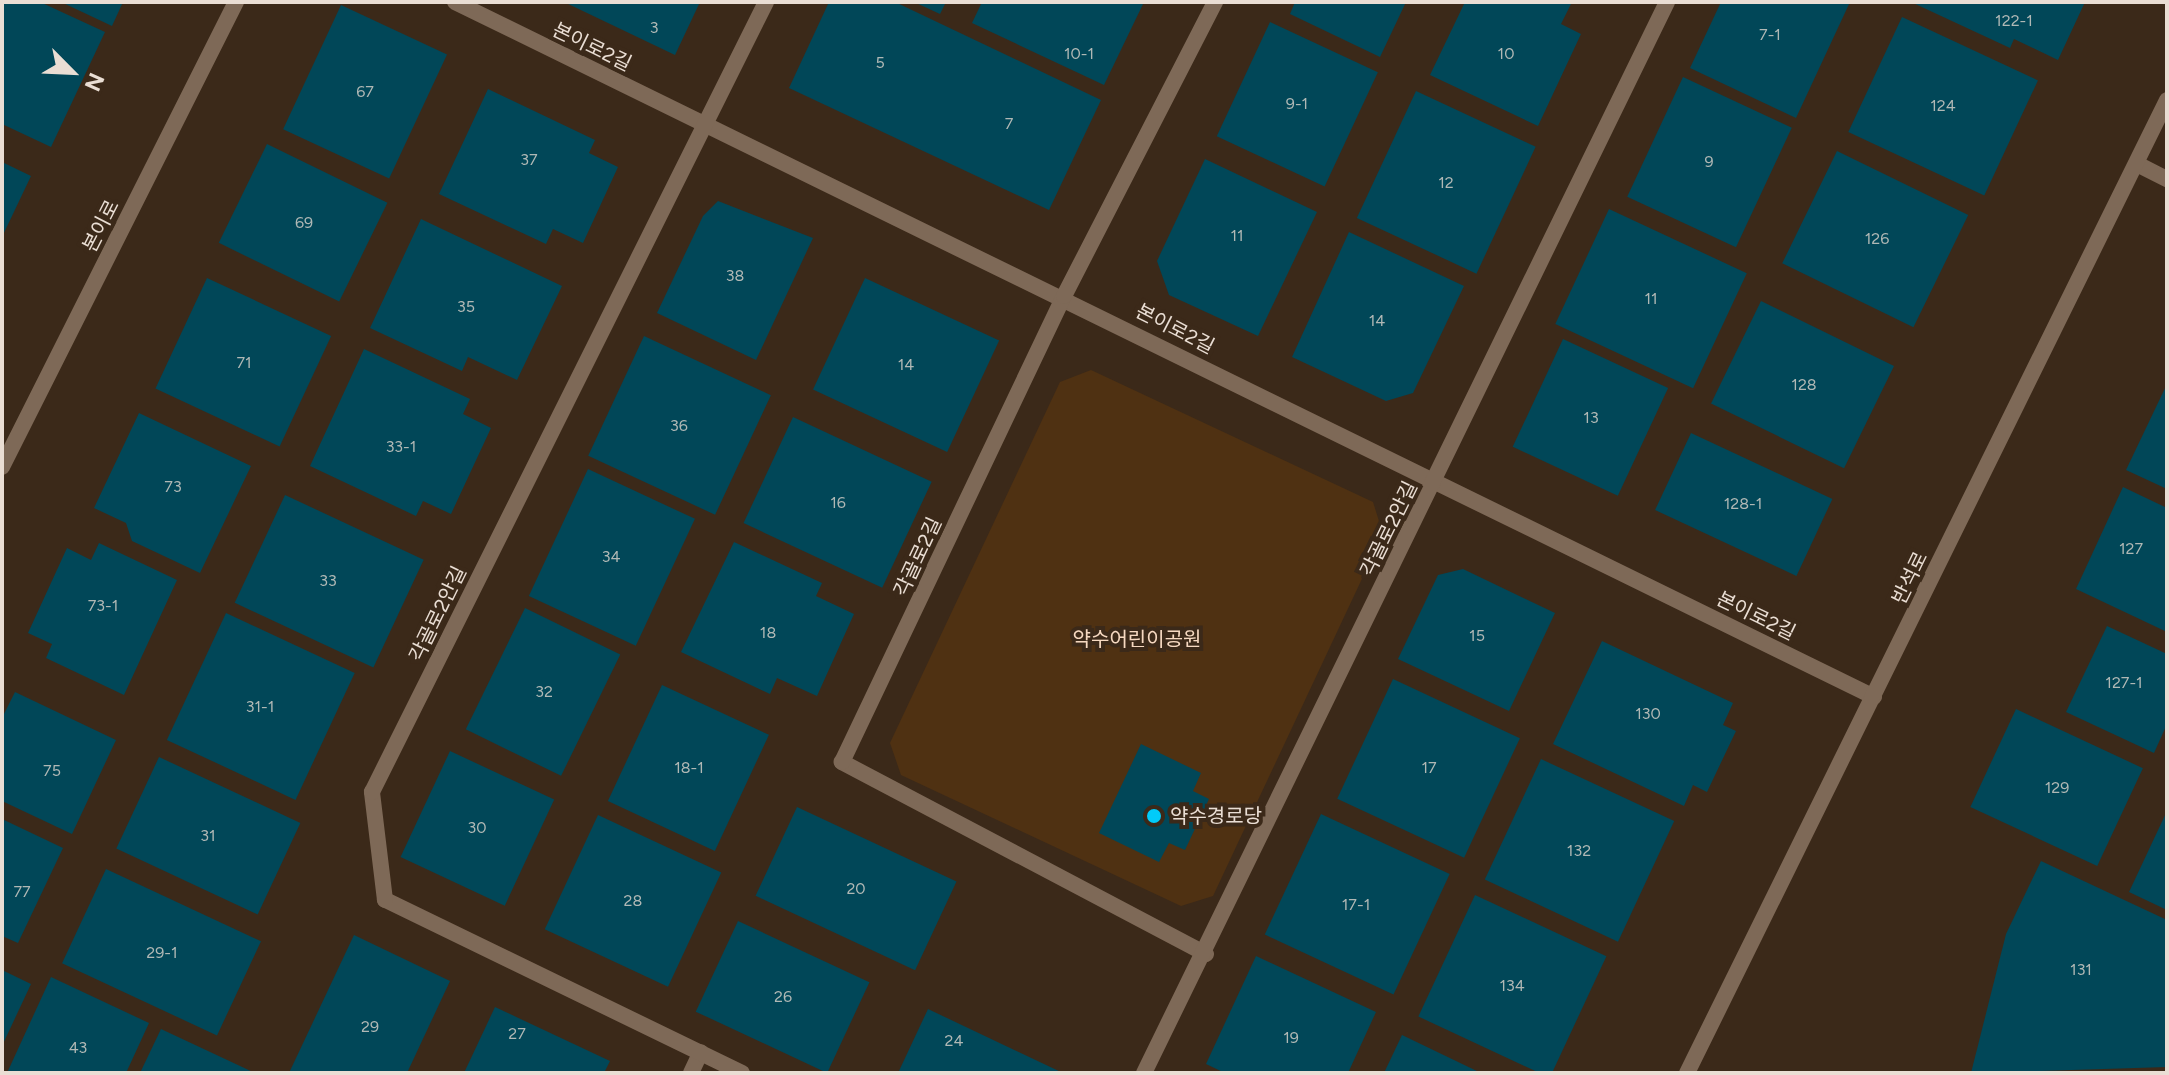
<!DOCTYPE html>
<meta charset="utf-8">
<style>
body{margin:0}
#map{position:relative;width:2169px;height:1075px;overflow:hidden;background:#3b2919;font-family:Figtree,"Noto Sans KR",sans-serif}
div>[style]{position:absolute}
.green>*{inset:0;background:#4f3112}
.building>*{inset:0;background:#014758;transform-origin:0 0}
.minor>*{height:16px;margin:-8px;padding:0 8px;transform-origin:8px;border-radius:8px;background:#7e6957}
.tertiary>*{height:16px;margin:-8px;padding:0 8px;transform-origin:8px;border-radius:8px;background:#7e6957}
.dots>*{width:22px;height:22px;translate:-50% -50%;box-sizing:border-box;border:4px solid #3b2919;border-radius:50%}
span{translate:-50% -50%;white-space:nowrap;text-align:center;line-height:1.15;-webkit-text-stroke:8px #3b2919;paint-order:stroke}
.number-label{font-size:16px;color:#b0b8b5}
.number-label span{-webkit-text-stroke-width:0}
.street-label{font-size:20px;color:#eaded4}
.park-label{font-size:20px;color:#f6d9c1}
.poi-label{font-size:20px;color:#eaded4}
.left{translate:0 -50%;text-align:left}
.frame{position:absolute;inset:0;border:4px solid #eaded4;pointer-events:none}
.north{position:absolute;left:32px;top:32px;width:80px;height:80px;-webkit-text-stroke:6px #3b2919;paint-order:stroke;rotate:114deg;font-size:22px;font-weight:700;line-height:32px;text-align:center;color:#eaded4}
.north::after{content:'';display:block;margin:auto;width:28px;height:36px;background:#eaded4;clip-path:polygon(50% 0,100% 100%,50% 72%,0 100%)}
</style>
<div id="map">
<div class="green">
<div style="clip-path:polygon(1091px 370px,1373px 502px,1383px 534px,1213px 896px,1181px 906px,901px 775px,890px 743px,1060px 382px)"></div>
</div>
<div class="building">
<div style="clip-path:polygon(2px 2px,40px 2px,105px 32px,51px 147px,2px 124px)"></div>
<div style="clip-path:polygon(61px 2px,123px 2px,112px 26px)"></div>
<div style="clip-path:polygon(564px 2px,700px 2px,675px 55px)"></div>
<div style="clip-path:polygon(829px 2px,895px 2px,1101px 100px,1049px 210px,789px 88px)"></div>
<div style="clip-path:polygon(914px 2px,946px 2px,940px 14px)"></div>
<div style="clip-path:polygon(982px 2px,1144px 2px,1104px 85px,972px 23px)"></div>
<div style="clip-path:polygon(1295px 2px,1406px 2px,1380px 57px,1290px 14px)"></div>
<div style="clip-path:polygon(1465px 2px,1572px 2px,1561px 24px,1581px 34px,1538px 126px,1430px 75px)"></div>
<div style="clip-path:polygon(1721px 2px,1850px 2px,1796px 118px,1690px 68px)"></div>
<div style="clip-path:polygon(1911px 2px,2085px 2px,2058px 60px,2014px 39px,2010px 48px)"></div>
<div style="left:341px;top:5px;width:117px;height:137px;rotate:25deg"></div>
<div style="left:1902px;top:17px;width:150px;height:127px;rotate:25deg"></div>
<div style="left:1270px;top:22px;width:119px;height:126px;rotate:25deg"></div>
<div style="left:1683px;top:77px;width:120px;height:132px;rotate:25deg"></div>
<div style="clip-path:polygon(488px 89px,595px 140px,589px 153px,618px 167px,583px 243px,553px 229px,546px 244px,439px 194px)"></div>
<div style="left:1416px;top:91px;width:132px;height:140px;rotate:25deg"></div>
<div style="left:267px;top:144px;width:134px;height:110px;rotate:26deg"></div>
<div style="left:1837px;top:151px;width:146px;height:125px;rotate:26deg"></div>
<div style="clip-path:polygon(1205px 159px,1317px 212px,1258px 336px,1169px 295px,1157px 261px)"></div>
<div style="clip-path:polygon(2px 162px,31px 176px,2px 237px)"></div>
<div style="clip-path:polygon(718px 201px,813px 238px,756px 360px,657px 313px,703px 216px)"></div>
<div style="left:1609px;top:209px;width:152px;height:127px;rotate:25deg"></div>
<div style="clip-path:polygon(421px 219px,562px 286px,517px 380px,468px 357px,462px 371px,370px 328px)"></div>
<div style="clip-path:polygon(1349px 232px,1464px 286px,1413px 393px,1386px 401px,1292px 357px)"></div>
<div style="left:207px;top:278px;width:137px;height:122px;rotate:25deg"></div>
<div style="left:865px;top:278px;width:148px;height:123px;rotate:25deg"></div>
<div style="left:1761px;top:301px;width:148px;height:114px;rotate:26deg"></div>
<div style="left:644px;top:336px;width:140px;height:132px;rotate:25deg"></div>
<div style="left:1563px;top:339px;width:116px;height:119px;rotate:25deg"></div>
<div style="clip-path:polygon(364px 349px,470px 399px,463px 414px,491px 428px,451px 514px,423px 501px,416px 516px,310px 466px)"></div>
<div style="clip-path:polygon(2167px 384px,2167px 489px,2126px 470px)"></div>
<div style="clip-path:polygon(139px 413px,251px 466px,200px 573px,132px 541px,126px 523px,94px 508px)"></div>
<div style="left:793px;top:417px;width:153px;height:117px;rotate:25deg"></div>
<div style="left:1691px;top:433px;width:156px;height:85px;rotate:25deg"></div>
<div style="left:588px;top:469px;width:118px;height:140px;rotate:25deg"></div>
<div style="clip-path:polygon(2123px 487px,2167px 508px,2167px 632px,2076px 589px)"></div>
<div style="left:285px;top:495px;width:153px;height:119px;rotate:25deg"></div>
<div style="clip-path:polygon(734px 542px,822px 583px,816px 596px,854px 614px,817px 696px,777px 678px,770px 694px,681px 652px)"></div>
<div style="clip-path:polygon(99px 543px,177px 580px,124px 695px,46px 658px,52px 644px,28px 633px,67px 548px,91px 560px)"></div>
<div style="clip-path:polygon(1463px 569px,1555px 613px,1509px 711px,1398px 659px,1438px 575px)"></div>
<div style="left:525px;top:608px;width:106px;height:135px;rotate:26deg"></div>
<div style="left:226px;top:613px;width:142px;height:140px;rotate:25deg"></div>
<div style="clip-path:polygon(2107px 626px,2167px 654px,2167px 724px,2154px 753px,2066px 712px)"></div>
<div style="clip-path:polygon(1602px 641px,1733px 703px,1723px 725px,1736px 731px,1707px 792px,1693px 785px,1684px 806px,1553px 744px)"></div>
<div style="left:1393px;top:679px;width:140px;height:132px;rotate:25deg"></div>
<div style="left:662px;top:685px;width:118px;height:128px;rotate:25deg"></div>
<div style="clip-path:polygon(15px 692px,116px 740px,72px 834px,2px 801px,2px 718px)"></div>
<div style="left:2016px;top:709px;width:140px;height:108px;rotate:25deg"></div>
<div style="clip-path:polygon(1141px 744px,1201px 773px,1193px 791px,1209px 799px,1185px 850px,1169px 843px,1159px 862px,1099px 833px)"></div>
<div style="left:450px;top:751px;width:115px;height:117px;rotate:25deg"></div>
<div style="left:159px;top:757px;width:156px;height:101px;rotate:25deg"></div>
<div style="left:1541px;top:759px;width:147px;height:133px;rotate:25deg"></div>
<div style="left:797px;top:807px;width:176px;height:98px;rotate:25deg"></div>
<div style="clip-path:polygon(2167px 811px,2167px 910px,2129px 892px)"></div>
<div style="left:1321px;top:814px;width:142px;height:133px;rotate:25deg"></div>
<div style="left:598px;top:815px;width:136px;height:126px;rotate:25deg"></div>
<div style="clip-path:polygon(2px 819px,63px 848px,18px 943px,2px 936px)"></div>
<div style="clip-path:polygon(2041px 861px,2167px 920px,2167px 1067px,1971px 1073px,2006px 934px)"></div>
<div style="left:106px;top:869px;width:171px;height:104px;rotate:25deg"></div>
<div style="left:1475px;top:895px;width:145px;height:134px;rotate:25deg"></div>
<div style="left:738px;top:921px;width:145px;height:100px;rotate:25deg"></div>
<div style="clip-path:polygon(354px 935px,450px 981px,407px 1073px,289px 1073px)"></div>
<div style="clip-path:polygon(1256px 956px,1376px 1012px,1348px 1073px,1225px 1073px,1206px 1064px)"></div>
<div style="clip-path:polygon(2px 970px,31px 984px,2px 1046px)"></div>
<div style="clip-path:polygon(51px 977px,149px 1023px,126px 1073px,7px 1073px)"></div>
<div style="clip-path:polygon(495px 1007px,610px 1061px,604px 1073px,464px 1073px)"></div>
<div style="clip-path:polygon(928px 1009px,1063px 1073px,898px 1073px)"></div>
<div style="clip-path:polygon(161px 1029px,255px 1073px,140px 1073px)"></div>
<div style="clip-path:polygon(1402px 1035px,1481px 1073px,1384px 1073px)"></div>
</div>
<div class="minor">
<div style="left:455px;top:2px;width:1580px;rotate:26.09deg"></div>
<div style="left:2137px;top:164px;width:34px;rotate:27deg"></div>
<div style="left:2px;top:467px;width:521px;rotate:-63.29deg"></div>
<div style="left:1206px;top:954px;width:412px;rotate:-152.2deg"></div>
<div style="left:842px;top:762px;width:516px;rotate:-64.53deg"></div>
<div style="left:1064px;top:296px;width:331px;rotate:-62.8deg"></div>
<div style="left:691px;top:1073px;width:23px;rotate:-65deg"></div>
<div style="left:742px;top:1073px;width:397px;rotate:-154.1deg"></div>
<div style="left:385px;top:900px;width:109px;rotate:-96.9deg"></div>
<div style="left:372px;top:792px;width:883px;rotate:-63.49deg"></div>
<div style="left:1144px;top:1073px;width:1192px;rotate:-63.97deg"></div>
</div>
<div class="tertiary">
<div style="left:1687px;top:1073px;width:1085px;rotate:-63.74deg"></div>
</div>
<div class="dots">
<div style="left:1154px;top:816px;background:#01cbf9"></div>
</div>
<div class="number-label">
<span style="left:2014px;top:21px">122-1</span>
<span style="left:654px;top:28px">3</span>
<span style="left:1770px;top:35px">7-1</span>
<span style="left:1079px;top:54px">10-1</span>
<span style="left:1506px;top:54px">10</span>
<span style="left:880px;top:63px">5</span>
<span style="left:365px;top:92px">67</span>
<span style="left:1297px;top:104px">9-1</span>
<span style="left:1943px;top:106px">124</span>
<span style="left:1009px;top:124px">7</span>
<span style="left:529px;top:160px">37</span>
<span style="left:1709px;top:162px">9</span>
<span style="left:1446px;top:183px">12</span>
<span style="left:304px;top:223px">69</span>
<span style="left:1237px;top:236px">11</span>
<span style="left:1877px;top:239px">126</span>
<span style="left:735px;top:276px">38</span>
<span style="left:1651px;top:299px">11</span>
<span style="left:466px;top:307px">35</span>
<span style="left:1377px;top:321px">14</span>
<span style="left:244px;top:363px">71</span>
<span style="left:906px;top:365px">14</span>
<span style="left:1804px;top:385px">128</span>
<span style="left:1591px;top:418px">13</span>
<span style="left:679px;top:426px">36</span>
<span style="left:401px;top:447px">33-1</span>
<span style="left:173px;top:487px">73</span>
<span style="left:838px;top:503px">16</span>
<span style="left:1743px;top:504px">128-1</span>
<span style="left:2131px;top:549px">127</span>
<span style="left:611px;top:557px">34</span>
<span style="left:328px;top:581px">33</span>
<span style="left:103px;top:606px">73-1</span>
<span style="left:768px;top:633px">18</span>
<span style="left:1477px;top:636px">15</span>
<span style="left:2124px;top:683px">127-1</span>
<span style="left:544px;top:692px">32</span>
<span style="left:260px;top:707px">31-1</span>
<span style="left:1648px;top:714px">130</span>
<span style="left:689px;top:768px">18-1</span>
<span style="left:1429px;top:768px">17</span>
<span style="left:52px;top:771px">75</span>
<span style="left:2057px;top:788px">129</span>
<span style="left:477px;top:828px">30</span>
<span style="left:208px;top:836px">31</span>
<span style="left:1579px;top:851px">132</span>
<span style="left:856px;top:889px">20</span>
<span style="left:22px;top:892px">77</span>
<span style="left:633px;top:901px">28</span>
<span style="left:1356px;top:905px">17-1</span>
<span style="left:162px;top:953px">29-1</span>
<span style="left:2081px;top:970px">131</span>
<span style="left:1512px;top:986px">134</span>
<span style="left:783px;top:997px">26</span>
<span style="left:370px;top:1027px">29</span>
<span style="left:517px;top:1034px">27</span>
<span style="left:1291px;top:1038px">19</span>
<span style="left:954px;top:1041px">24</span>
<span style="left:78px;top:1048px">43</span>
</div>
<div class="street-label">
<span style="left:592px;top:47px;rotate:26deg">본이로2길</span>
<span style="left:101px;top:226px;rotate:-63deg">본이로</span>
<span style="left:1175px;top:329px;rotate:27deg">본이로2길</span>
<span style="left:1389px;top:529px;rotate:-64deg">각골로2안길</span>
<span style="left:918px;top:557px;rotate:-65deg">각골로2길</span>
<span style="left:1910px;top:578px;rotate:-64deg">반석로</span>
<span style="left:438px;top:614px;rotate:-64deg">각골로2안길</span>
<span style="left:1756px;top:616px;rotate:26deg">본이로2길</span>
</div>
<div class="park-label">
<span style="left:1137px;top:639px">약수어린이공원</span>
</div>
<div class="poi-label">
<span class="left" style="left:1170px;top:816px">약수경로당</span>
</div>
<div class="frame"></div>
<div class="north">N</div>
</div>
